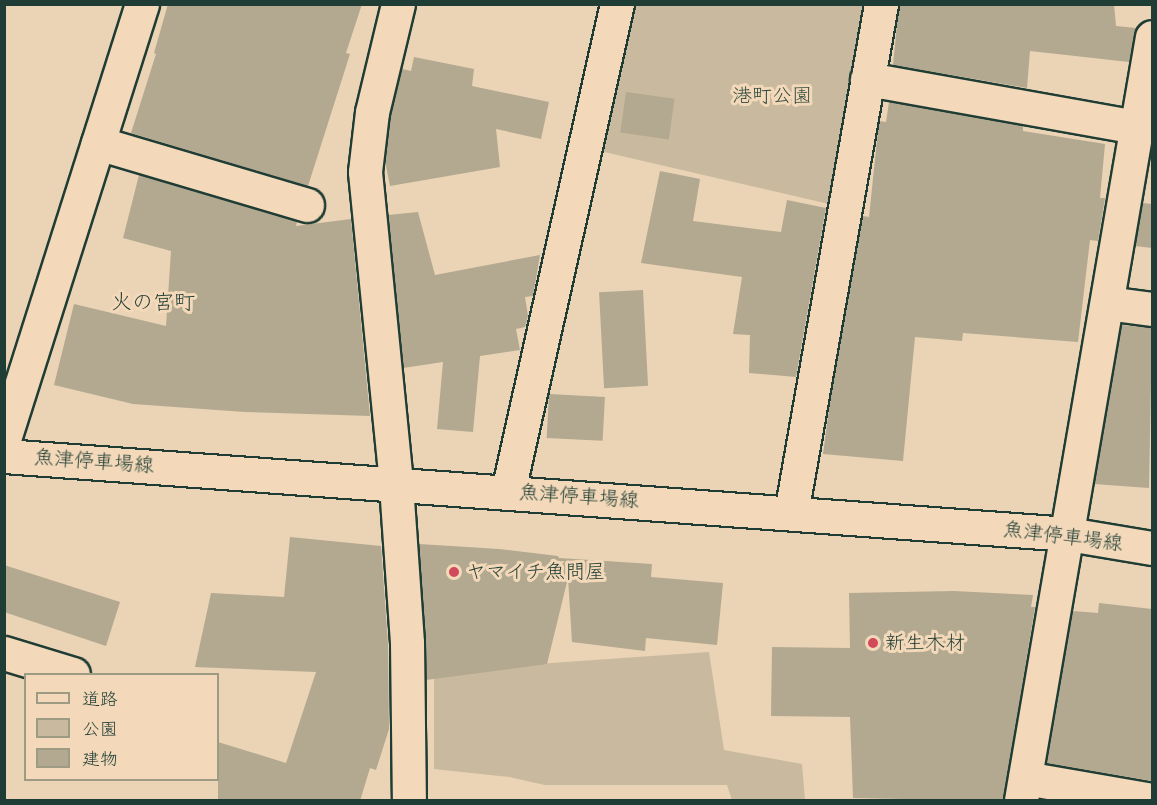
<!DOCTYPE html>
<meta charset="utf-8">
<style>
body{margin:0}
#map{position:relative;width:1157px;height:805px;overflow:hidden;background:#ebd3b5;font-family:"Architects Daughter","Klee One",sans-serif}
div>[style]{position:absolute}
.green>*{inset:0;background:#c9ba9f}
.building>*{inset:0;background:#b2a990;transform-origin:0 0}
.roads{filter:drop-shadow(2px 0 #1f3d34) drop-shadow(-2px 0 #1f3d34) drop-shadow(0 2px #1f3d34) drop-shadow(0 -2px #1f3d34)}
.minor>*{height:33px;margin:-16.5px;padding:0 16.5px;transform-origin:16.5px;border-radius:16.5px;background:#f3d9ba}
.major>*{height:33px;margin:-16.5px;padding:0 16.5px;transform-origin:16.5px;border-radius:16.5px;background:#f3d9ba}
.dots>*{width:16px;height:16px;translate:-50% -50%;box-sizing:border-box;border:3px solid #f3d9ba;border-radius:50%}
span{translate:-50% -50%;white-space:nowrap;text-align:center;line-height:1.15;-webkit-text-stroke:6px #f3d9ba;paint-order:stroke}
.park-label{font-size:20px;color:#304a3f}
.street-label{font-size:20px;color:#1f3d34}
.poi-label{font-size:20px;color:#1f3d34}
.left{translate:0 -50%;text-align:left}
.neighbourhood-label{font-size:21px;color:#1f3d34}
.frame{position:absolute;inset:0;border:6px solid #1f3d34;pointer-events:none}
.legend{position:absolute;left:24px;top:673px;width:195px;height:108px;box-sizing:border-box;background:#f3d9ba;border:2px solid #9e9b84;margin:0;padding:8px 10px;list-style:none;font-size:18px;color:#1f3d34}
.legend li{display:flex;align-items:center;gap:12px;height:30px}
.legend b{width:30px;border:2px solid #9e9b84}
</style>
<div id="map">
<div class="green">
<div style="clip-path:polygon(617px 5px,883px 5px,846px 208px,587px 148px)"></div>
<div style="clip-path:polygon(709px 652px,724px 750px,802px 764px,805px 800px,732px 800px,727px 785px,545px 785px,509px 777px,434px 769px,434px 671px)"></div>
</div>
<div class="building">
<div style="clip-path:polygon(168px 4px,362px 4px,346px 53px,350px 54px,308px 186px,131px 133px,156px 54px,154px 53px)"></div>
<div style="clip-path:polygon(899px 4px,1114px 4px,1116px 26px,1136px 28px,1129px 62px,1030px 51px,1027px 88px,893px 65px)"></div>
<div style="clip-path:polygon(414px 57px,474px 69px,472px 86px,549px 102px,541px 139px,496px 129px,500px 167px,390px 186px,385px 161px,390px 115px,402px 69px,411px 71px)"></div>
<div style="left:626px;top:92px;width:49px;height:41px;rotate:8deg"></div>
<div style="clip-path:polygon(889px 102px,1023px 126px,1023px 131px,1105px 144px,1100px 198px,1105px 198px,1098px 241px,1090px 240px,1078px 342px,963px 333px,962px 341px,915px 337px,903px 461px,823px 454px,832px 387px,863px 216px,869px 217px,879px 121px,886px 122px)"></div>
<div style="clip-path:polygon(660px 171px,700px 179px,693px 221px,781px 232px,787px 200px,826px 208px,796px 377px,749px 373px,750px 335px,733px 334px,742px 277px,641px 263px)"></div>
<div style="clip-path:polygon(139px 175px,297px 222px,296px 226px,351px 219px,370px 416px,245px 412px,133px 404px,54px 385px,74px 304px,166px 326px,171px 251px,123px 238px)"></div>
<div style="clip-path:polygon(1143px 203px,1152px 204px,1152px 248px,1135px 246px)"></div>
<div style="clip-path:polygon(418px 212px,435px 275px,540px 255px,533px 296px,525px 297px,528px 316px,525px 327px,516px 329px,520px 350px,480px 356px,473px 432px,437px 429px,443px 362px,403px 368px,388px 215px)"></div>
<div style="left:643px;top:290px;width:96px;height:44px;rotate:87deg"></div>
<div style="clip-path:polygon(1122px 325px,1152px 328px,1149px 488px,1094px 484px)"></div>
<div style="left:549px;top:394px;width:56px;height:44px;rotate:3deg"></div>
<div style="clip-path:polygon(290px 537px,381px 546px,388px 644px,389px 729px,376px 770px,370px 768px,360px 801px,218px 801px,218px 742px,286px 763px,316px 672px,195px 667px,211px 593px,284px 597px)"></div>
<div style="clip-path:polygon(419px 544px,499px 549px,558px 556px,559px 558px,652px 564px,651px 577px,723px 583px,717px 645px,646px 638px,645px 651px,572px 642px,568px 578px,547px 664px,426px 680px)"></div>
<div style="clip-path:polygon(4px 565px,120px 602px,106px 646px,4px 612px)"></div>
<div style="clip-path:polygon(954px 591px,1033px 595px,1031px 607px,1035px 607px,1003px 801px,853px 798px,850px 717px,771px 716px,772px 647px,850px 648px,849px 593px)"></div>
<div style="clip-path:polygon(1099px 603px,1152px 609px,1152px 781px,1046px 763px,1073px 611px,1098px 613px)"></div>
</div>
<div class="roads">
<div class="minor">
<div style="left:398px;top:4px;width:111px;rotate:103.5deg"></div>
<div style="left:372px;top:112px;width:60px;rotate:96.7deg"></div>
<div style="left:365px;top:172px;width:315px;rotate:84.3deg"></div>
<div style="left:396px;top:485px;width:158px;rotate:86deg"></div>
<div style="left:407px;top:643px;width:157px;rotate:89.3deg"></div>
<div style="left:867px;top:79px;width:274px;rotate:10.1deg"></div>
<div style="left:98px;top:143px;width:218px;rotate:16.5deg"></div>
<div style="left:1107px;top:303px;width:45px;rotate:7.6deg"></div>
<div style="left:4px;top:439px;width:456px;rotate:-72.4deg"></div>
<div style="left:508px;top:491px;width:499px;rotate:-77.4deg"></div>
<div style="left:791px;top:513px;width:517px;rotate:-79.97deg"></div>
<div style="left:4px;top:653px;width:72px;rotate:16.9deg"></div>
<div style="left:1025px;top:778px;width:129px;rotate:9.8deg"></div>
<div style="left:1021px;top:800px;width:774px;rotate:-80.26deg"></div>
</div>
<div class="major">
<div style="left:4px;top:456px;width:1067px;rotate:4.19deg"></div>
<div style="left:1068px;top:534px;width:85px;rotate:9.5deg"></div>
</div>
</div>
<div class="dots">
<div style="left:454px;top:572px;background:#d1495b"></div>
<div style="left:873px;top:643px;background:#d1495b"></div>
</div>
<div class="park-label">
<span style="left:772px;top:96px">港町公園</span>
</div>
<div class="street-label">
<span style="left:94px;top:462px;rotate:4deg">魚津停車場線</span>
<span style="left:579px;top:497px;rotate:4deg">魚津停車場線</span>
<span style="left:1063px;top:537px;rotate:7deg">魚津停車場線</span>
</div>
<div class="poi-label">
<span class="left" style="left:466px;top:572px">ヤマイチ魚問屋</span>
<span class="left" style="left:885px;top:643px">新生木材</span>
</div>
<div class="neighbourhood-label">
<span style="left:153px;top:303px">火の宮町</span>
</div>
<div class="frame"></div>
<ul class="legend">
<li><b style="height:8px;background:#f3d9ba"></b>道路</li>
<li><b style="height:16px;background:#c9ba9f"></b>公園</li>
<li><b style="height:16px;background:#b2a990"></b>建物</li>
</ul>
</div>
